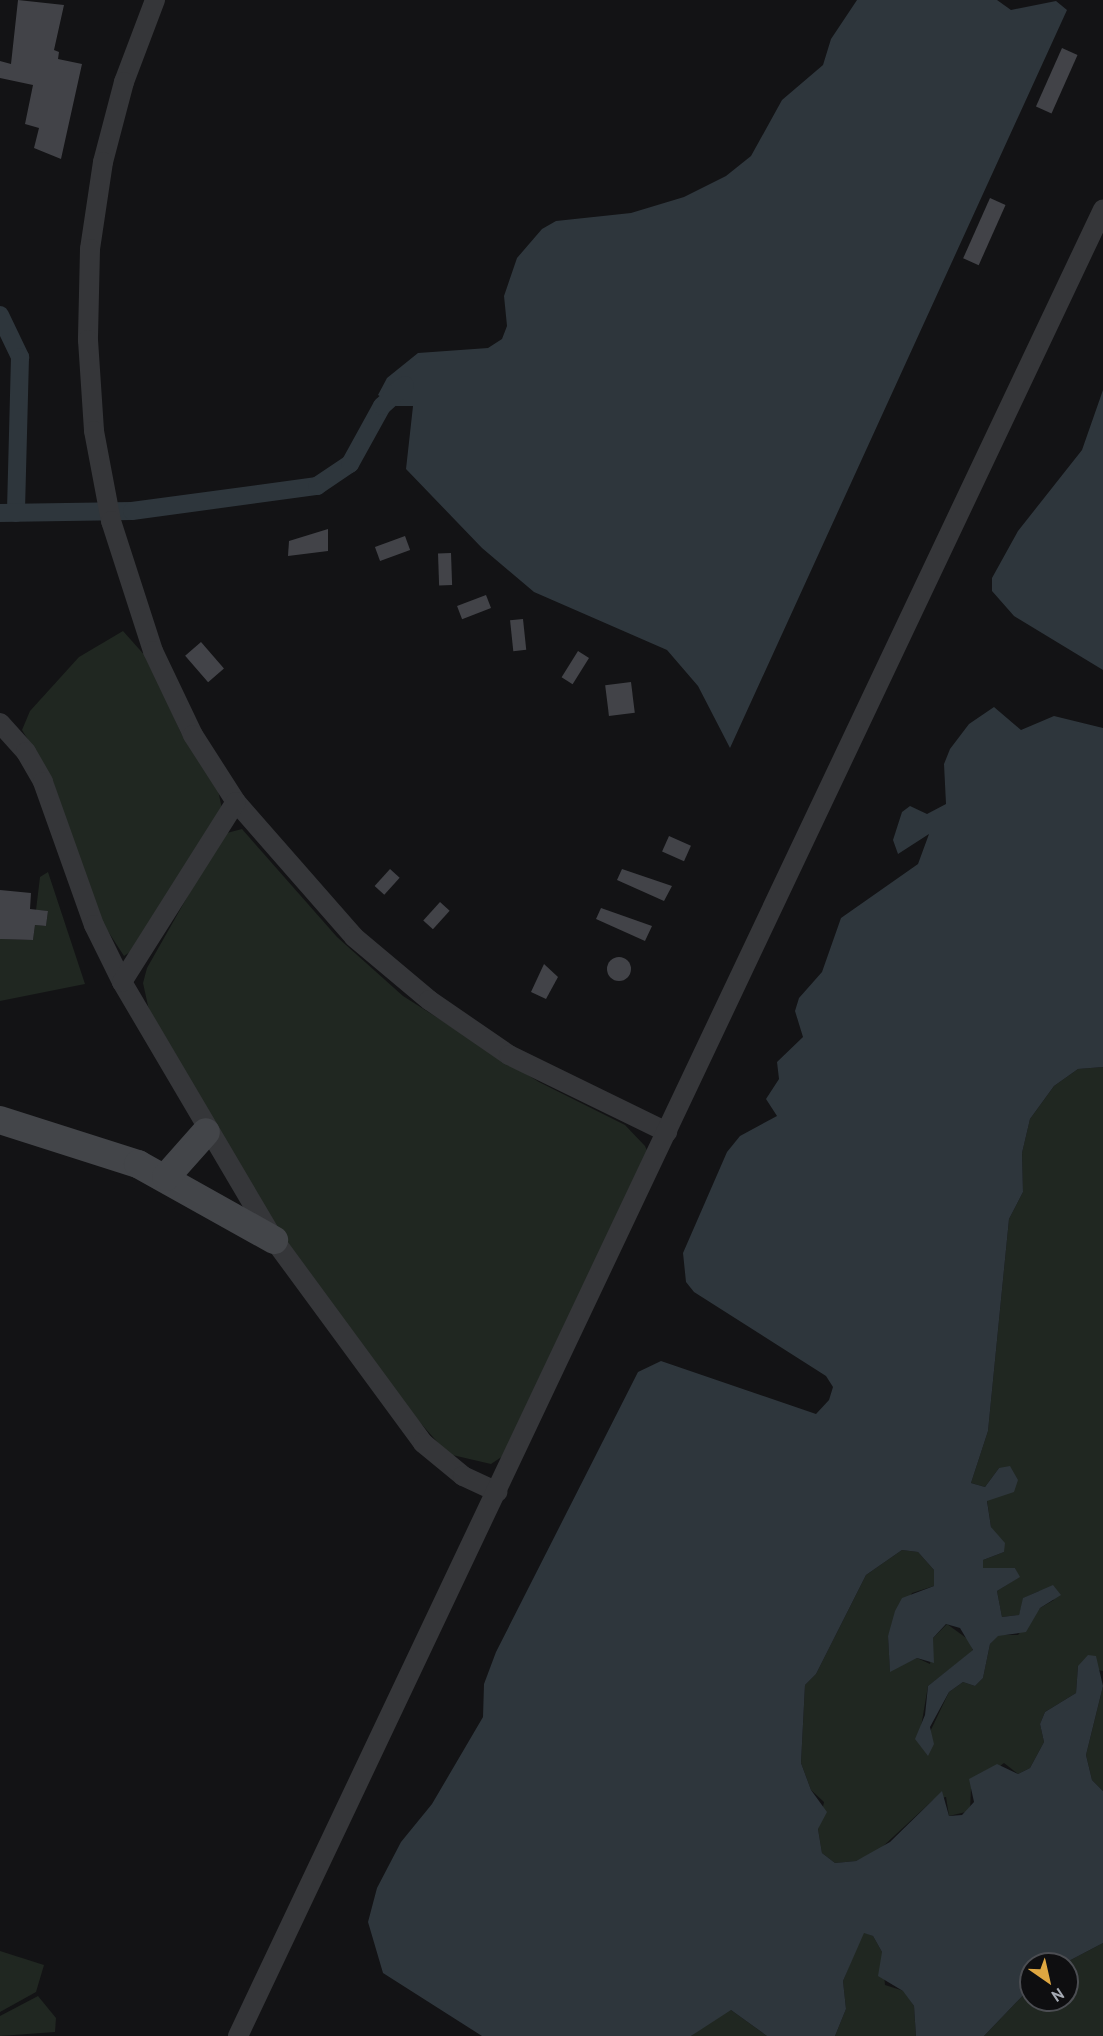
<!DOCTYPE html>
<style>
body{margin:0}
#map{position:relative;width:1103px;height:2036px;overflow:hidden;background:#131315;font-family:"PT Sans",sans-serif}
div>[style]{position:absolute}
.green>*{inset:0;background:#202721}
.water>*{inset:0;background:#2e363c}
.canal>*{height:18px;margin:-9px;padding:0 9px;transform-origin:9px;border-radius:9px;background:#2e363c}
.building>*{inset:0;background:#424348;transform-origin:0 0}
.round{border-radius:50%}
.street>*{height:20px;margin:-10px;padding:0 10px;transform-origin:10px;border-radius:10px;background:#353639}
.secondary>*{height:28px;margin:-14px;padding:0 14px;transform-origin:14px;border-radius:14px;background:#434549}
span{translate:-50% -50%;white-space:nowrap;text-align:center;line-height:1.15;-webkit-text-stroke:4.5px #0e0e10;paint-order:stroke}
.north{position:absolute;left:1019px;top:1952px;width:60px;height:60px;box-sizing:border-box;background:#0e0e10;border:2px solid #4b4d52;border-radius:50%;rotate:146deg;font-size:16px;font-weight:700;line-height:24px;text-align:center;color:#a6abb4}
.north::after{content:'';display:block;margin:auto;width:21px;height:27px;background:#dfa741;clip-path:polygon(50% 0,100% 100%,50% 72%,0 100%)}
</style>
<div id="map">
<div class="green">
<div style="clip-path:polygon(123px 631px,148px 659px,181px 733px,218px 790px,222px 809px,133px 950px,124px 956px,100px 919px,52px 779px,22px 730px,30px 711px,79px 657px)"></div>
<div style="clip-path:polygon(242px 829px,337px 937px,403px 996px,539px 1082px,625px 1125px,645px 1146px,648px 1153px,503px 1456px,491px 1464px,448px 1454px,377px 1374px,261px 1205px,150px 1015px,143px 983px,147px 968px,223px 834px)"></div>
<div style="clip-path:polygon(48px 872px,85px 984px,0 1001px,0 939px,33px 940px,35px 925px,46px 926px,48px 911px,36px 910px,40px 877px)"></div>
<div style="clip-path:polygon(1103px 1067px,1103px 1671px,1078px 1666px,1076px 1693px,1045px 1712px,1040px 1724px,1044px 1742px,1030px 1768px,1018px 1774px,1004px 1763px,971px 1788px,970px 1811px,949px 1816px,946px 1797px,933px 1800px,879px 1850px,856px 1861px,835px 1863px,822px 1853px,818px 1829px,824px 1802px,811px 1790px,801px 1763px,805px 1685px,816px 1674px,866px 1575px,902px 1550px,918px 1552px,934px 1570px,934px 1586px,912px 1593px,888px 1636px,890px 1671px,917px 1658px,930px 1664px,933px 1638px,947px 1624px,969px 1640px,973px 1651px,928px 1686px,921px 1727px,928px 1736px,949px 1692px,963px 1682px,975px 1686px,983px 1678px,990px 1644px,998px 1635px,1018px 1635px,1040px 1608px,1054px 1600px,1039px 1591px,1024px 1598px,1019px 1615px,1002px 1617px,997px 1591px,1019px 1577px,1015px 1568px,991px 1572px,983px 1568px,983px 1560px,1004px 1552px,991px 1527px,987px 1500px,1006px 1494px,999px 1468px,985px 1487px,971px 1483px,988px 1431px,1009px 1219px,1023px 1192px,1022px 1153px,1030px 1119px,1054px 1086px,1078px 1069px)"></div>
<div style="clip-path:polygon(1103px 1686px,1103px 1791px,1092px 1780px,1086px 1755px)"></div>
<div style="clip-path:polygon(863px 1932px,873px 1936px,882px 1952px,885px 1985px,904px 1991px,914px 2006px,916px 2036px,835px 2036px,846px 2009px,843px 1981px)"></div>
<div style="clip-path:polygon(1103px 1943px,1103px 2036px,984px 2036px,1031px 1987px,1031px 2000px,1067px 2000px,1067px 1964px,1063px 1964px)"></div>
<div style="clip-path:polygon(0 1951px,44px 1965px,36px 1992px,0 2012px)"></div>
<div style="clip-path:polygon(38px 1996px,56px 2018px,55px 2032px,0 2036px,0 2016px)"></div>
<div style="clip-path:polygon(731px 2010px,767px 2036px,691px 2036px,723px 2011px)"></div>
</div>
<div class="water">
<div style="clip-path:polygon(857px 0,997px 0,1011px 10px,1056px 1px,1067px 10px,730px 748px,698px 686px,667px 650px,534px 592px,482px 548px,406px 469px,413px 406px,396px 406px,378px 395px,387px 378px,418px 353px,488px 348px,502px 339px,507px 326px,504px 296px,517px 258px,542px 229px,556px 221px,631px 213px,684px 197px,726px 176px,751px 156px,782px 100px,823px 65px,831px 39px)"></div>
<div style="clip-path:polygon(1103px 390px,1103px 670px,1014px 616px,992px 591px,992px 578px,1018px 531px,1082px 450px)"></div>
<div style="clip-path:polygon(994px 707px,1021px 730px,1054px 716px,1103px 728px,1103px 1067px,1078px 1069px,1054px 1086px,1030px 1119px,1022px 1153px,1023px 1192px,1009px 1219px,988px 1431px,971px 1483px,985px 1487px,999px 1468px,1010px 1466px,1018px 1480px,1014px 1492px,987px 1501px,991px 1527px,1005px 1543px,1004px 1552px,983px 1560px,983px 1568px,1015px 1568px,1020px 1577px,997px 1591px,1002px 1617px,1019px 1615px,1023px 1598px,1053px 1585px,1061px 1595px,1040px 1608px,1026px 1632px,998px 1636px,990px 1644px,983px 1678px,975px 1686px,963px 1682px,949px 1692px,930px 1727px,934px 1744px,928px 1756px,915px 1739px,925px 1715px,928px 1686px,973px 1650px,960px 1628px,946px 1624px,933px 1638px,934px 1663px,917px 1658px,890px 1672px,888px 1636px,895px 1611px,902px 1598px,934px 1586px,934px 1570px,918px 1552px,902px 1550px,866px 1575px,816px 1674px,805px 1685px,801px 1763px,811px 1790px,827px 1812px,818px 1829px,822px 1853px,835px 1863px,856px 1861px,890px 1842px,942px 1791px,949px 1816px,962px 1815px,974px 1802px,969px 1779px,997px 1764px,1018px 1774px,1030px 1768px,1044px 1742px,1040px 1724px,1045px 1712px,1076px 1693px,1078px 1666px,1088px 1655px,1096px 1656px,1103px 1686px,1086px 1755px,1092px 1780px,1103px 1791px,1103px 1943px,1063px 1964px,1031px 1964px,1031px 1987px,984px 2036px,916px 2036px,914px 2006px,903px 1991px,878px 1976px,882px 1952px,873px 1936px,864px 1933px,843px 1981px,846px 2009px,835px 2036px,767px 2036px,731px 2010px,691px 2036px,482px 2036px,383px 1973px,368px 1922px,377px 1888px,401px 1842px,432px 1804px,483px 1717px,484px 1684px,496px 1652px,638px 1372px,661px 1361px,816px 1414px,829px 1400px,833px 1387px,826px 1376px,694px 1292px,686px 1282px,683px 1253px,727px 1152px,740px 1136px,777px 1116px,766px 1099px,779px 1079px,777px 1062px,803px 1037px,795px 1011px,799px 998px,822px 972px,841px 918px,918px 864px,929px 834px,898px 854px,893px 840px,902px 812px,910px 806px,927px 814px,946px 804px,944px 764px,950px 749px,969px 724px)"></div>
</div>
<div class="canal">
<div style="left:0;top:315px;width:47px;rotate:64.5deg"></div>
<div style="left:20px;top:357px;width:156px;rotate:91.5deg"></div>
<div style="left:0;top:513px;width:132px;rotate:-0.9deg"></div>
<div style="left:132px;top:511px;width:187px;rotate:-7.7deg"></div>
<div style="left:317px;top:486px;width:40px;rotate:-34deg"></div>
<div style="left:350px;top:464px;width:66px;rotate:-61.1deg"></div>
<div style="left:382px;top:406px;width:31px;rotate:-42deg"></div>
</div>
<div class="building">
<div style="clip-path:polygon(18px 0,64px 5px,54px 50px,59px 52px,58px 59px,82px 64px,61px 159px,34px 148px,39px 128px,25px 124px,33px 85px,0 78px,0 61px,11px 64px)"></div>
<div style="left:1062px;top:48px;width:17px;height:64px;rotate:24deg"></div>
<div style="left:990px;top:198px;width:17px;height:66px;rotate:24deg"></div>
<div style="clip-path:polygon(328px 529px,328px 551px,288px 556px,289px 541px)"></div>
<div style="left:405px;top:536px;width:15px;height:32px;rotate:70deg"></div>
<div style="left:451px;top:553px;width:32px;height:13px;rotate:88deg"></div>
<div style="left:486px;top:595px;width:14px;height:31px;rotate:69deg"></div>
<div style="left:523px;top:619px;width:31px;height:13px;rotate:84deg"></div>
<div style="left:201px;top:642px;width:35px;height:21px;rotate:49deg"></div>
<div style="left:578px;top:651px;width:13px;height:31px;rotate:32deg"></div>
<div style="left:631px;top:682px;width:31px;height:26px;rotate:83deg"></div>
<div style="left:669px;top:836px;width:24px;height:17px;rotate:24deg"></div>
<div style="left:390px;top:869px;width:13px;height:23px;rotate:42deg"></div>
<div style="clip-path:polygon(622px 869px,672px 886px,664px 901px,617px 880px)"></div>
<div style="clip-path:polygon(0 890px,31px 893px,30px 909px,48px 911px,46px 926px,35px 925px,33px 940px,0 939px)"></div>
<div style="left:440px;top:902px;width:13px;height:25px;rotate:42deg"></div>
<div style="clip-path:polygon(601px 908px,652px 926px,645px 941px,596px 919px)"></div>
<div class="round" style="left:607px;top:957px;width:24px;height:24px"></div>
<div style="clip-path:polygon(544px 964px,558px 977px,546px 999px,531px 992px)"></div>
</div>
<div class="street">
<div style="left:155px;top:0;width:88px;rotate:110.7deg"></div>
<div style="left:124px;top:82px;width:83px;rotate:104.7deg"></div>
<div style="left:103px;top:162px;width:88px;rotate:98.5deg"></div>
<div style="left:90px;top:249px;width:91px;rotate:91.3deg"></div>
<div style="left:88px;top:340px;width:91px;rotate:86.2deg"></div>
<div style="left:94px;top:431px;width:92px;rotate:79.3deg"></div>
<div style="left:111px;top:521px;width:137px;rotate:72.1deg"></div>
<div style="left:153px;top:651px;width:93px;rotate:64.5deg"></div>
<div style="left:193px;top:735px;width:80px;rotate:57.3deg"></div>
<div style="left:236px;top:802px;width:179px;rotate:48.8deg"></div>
<div style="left:354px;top:937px;width:98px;rotate:40deg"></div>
<div style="left:429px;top:1000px;width:97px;rotate:34.5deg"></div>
<div style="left:509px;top:1055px;width:176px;rotate:26deg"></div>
<div style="left:0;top:723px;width:39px;rotate:48deg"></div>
<div style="left:26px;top:752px;width:34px;rotate:60deg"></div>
<div style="left:43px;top:782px;width:152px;rotate:70.4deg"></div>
<div style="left:94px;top:925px;width:64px;rotate:63.8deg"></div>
<div style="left:122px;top:982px;width:299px;rotate:59.5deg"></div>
<div style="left:274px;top:1240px;width:252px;rotate:53.7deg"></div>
<div style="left:423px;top:1443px;width:52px;rotate:39.5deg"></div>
<div style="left:463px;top:1476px;width:38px;rotate:25deg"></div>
<div style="left:122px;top:982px;width:213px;rotate:-57.7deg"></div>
<div style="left:238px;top:2036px;width:2021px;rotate:-64.66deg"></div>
</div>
<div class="secondary">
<div style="left:0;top:1120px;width:145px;rotate:17.7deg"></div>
<div style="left:138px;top:1164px;width:156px;rotate:29.2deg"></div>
<div style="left:166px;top:1177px;width:60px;rotate:-48.4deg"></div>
</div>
<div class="north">N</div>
</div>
